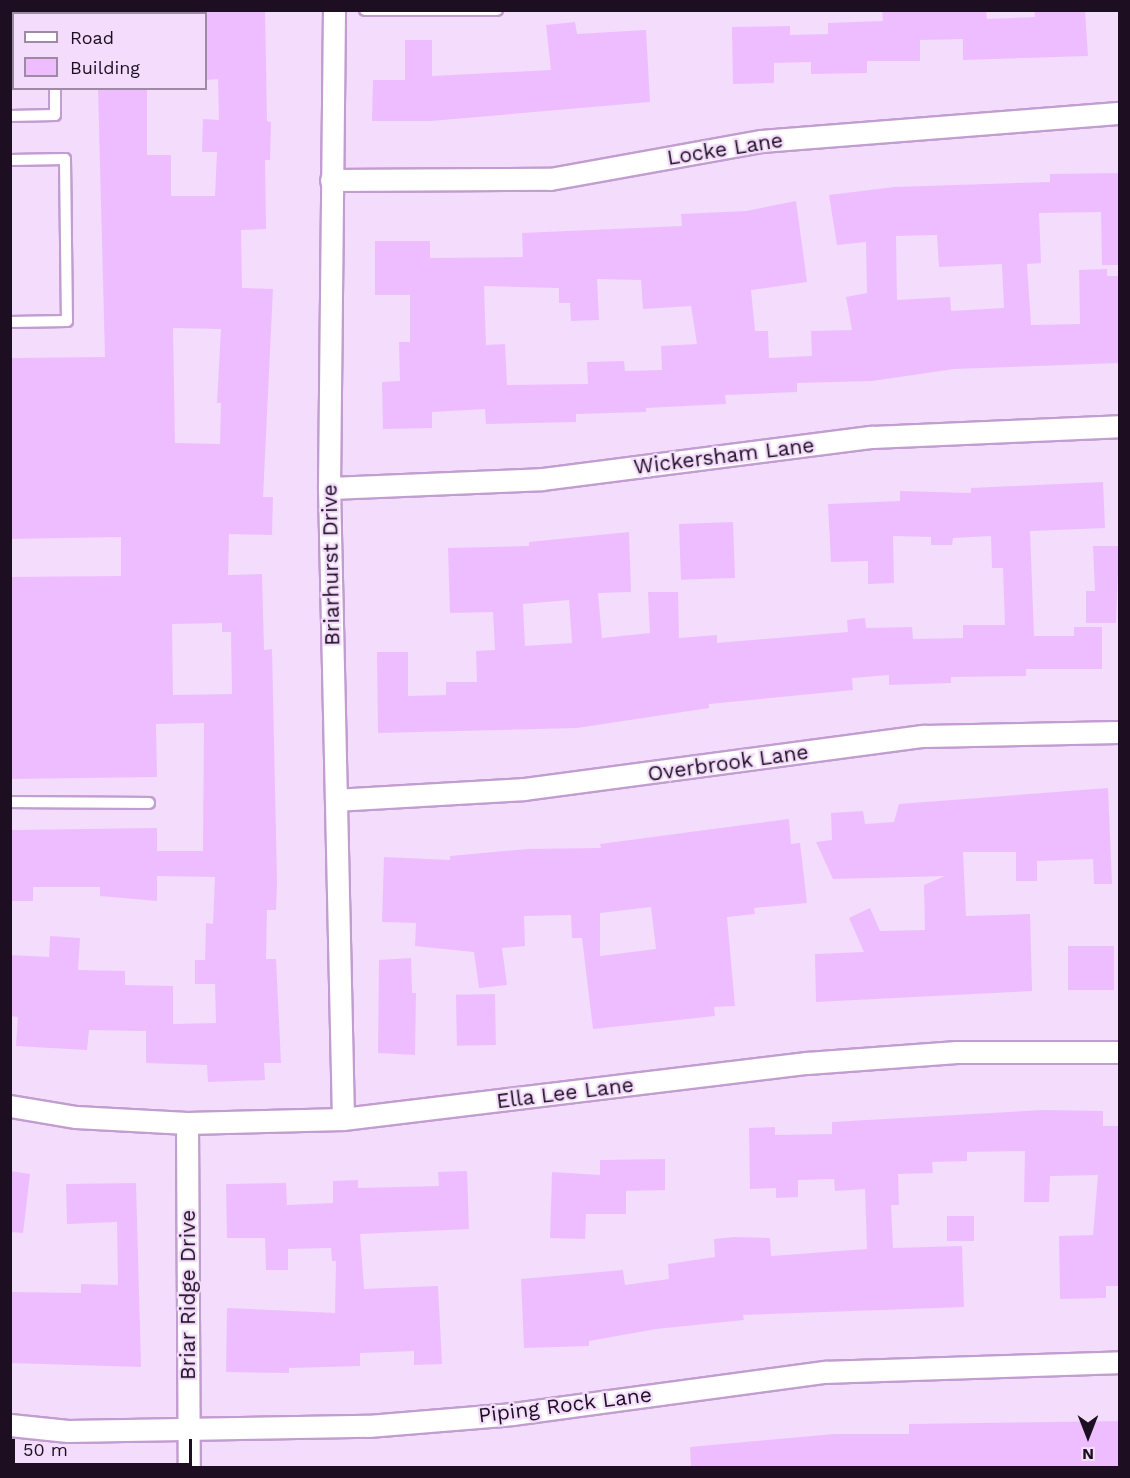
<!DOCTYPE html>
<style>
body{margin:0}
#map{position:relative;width:1130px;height:1478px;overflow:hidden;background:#f4dcfc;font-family:"Work Sans",sans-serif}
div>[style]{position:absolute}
.building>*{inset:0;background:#eebdff;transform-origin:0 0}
.roads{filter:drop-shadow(2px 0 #c29dcf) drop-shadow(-2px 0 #c29dcf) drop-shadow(0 2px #c29dcf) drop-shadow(0 -2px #c29dcf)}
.lane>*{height:10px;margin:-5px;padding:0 5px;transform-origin:5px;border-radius:5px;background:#fff}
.street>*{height:21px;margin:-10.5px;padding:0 10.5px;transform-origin:10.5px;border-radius:10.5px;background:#fff}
span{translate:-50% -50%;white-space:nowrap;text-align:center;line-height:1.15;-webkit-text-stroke:4.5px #f4dcfc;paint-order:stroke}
.street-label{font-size:21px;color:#1d0f21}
.frame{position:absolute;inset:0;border:12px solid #1d0f21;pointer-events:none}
.legend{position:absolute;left:12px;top:12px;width:195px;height:78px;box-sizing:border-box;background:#f4dcfc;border:2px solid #9e8aa4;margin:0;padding:8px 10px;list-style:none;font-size:18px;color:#1d0f21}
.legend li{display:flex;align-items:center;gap:12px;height:30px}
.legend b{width:30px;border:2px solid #9e8aa4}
.north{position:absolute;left:1058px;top:1406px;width:60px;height:60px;-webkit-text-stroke:4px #f4dcfc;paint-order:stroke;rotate:180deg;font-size:16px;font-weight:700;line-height:24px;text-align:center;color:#1d0f21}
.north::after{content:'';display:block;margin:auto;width:21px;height:27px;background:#1d0f21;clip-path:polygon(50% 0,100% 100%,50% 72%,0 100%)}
.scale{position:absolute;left:12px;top:1439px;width:180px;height:27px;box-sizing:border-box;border:3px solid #1d0f21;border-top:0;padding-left:8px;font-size:18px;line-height:21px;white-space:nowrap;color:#1d0f21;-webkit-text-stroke:4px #f4dcfc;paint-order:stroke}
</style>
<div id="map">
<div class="building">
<div style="clip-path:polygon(evenodd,206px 10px,265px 10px,267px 121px,271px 122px,270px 160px,265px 160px,266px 229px,241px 230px,242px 288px,273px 289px,263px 497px,273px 497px,272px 535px,229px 534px,228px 575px,262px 574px,264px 650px,272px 649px,277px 882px,276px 910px,267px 910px,266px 959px,276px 959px,281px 1063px,264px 1063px,265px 1080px,208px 1082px,207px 1065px,146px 1063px,146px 1031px,89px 1030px,87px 1050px,16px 1046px,18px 1017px,10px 1016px,10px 955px,49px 957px,50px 936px,80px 938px,78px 970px,125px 971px,125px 985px,173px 986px,173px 1024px,216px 1023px,215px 984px,195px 984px,195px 960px,205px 960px,206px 923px,213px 924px,215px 877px,157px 876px,157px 901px,100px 896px,100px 887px,33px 887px,33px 901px,10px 901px,10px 830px,157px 828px,157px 851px,203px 851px,204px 723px,156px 724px,157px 777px,10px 779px,10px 577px,121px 576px,121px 537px,10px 539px,10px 358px,105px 357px,98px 88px,147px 88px,147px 155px,171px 155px,171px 196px,215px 196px,217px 152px,202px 152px,203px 119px,219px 120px,218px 79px,206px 80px,206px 10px,173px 328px,221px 329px,217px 403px,221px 403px,220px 444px,175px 443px,173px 328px,206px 10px,222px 623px,222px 632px,231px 632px,232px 694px,173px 695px,172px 624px,222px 623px)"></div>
<div style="clip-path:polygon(882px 10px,986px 10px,987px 19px,1035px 17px,1034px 10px,1085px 10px,1088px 56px,963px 60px,963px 39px,920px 40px,920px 61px,867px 61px,867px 73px,811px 74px,811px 62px,774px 63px,774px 83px,733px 84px,732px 27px,790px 26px,790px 35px,828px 34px,828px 23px,883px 21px)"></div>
<div style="clip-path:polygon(575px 22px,577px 34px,646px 30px,650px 102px,431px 121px,372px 121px,373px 80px,405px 80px,405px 40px,432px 40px,432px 76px,551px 70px,546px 25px)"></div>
<div style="clip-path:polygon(evenodd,1119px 173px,1119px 265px,1102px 265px,1101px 212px,1039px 213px,1041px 263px,1027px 264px,1031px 325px,1080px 324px,1079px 270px,1107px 269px,1107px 276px,1119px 276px,1119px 363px,954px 369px,872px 381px,797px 383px,797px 392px,725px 395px,726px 404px,646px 408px,646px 412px,576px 414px,576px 422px,486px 424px,485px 409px,432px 412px,432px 428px,383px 429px,382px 382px,400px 381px,399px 342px,410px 342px,410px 295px,375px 295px,375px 241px,430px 241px,430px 258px,523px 257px,522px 233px,682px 226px,681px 214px,746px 211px,796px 201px,807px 282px,751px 290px,755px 331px,768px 331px,769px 358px,812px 356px,811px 331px,852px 330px,846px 297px,867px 293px,866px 242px,837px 245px,829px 195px,894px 187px,1050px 182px,1050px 174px,1119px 173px,937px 235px,939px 267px,1002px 264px,1004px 308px,951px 311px,950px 297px,897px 300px,896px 236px,937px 235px,1119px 173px,597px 279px,641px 280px,643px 309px,691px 306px,697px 344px,661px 346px,662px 370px,625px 371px,624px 361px,587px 362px,588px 384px,507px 385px,505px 344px,486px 345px,484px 286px,559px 288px,559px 303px,570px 303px,571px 321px,599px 320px,597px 279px)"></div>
<div style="clip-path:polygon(evenodd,1103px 482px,1105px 528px,1030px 531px,1034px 636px,1074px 636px,1074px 627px,1102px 627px,1102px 669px,1026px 669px,1026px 676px,951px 677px,951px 683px,889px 685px,889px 675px,852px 678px,853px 690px,709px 704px,709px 708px,577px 728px,378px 733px,377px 652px,408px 652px,408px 696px,446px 695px,446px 682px,477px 682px,476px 651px,495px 650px,493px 612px,450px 613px,448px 548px,529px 546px,529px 542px,629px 532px,631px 592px,598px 593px,602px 638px,650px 633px,648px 592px,678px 592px,679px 638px,717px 635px,717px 643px,848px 632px,847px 620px,865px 618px,866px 628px,912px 627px,913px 639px,963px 638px,963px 625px,1005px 625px,1003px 568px,992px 568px,991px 536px,953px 538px,952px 545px,931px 545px,931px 537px,893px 536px,894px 583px,868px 584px,868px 561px,831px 562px,828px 504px,900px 501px,900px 491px,971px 493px,971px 488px,1103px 482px,569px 600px,572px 643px,525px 646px,523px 604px,569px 600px)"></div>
<div style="left:733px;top:522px;width:56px;height:54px;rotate:88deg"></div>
<div style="clip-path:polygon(1093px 546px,1119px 546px,1116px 623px,1086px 623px,1086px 591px,1095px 591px)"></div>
<div style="clip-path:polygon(1108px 788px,1112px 884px,1094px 884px,1093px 859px,1037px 861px,1037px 881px,1016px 881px,1016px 852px,963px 852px,966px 916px,1030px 914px,1032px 991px,816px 1002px,815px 954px,864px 952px,849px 918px,870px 908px,880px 931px,925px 930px,924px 885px,945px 876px,833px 879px,816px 842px,832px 840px,831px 813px,863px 811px,865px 824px,894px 822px,899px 804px)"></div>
<div style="clip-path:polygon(evenodd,789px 819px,791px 844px,800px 843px,807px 903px,754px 908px,755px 914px,727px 917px,735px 1006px,714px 1007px,715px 1016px,593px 1029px,582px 938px,572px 938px,571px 915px,524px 916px,525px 946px,502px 948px,507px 985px,479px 988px,474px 952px,415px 946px,416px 923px,382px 922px,384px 857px,450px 860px,450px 856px,528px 849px,601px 848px,600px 844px,789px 819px,651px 907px,656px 949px,600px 956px,600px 913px,651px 907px)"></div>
<div style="left:1068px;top:946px;width:46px;height:44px"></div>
<div style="clip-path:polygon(411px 958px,412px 993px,416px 993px,415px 1055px,378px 1053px,379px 960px)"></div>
<div style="left:495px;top:994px;width:51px;height:39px;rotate:89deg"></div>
<div style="clip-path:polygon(1043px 1110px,1103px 1111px,1103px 1126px,1119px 1126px,1119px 1286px,1106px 1286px,1106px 1298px,1060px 1299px,1059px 1236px,1093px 1235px,1098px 1175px,1050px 1176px,1049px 1202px,1024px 1202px,1025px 1151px,967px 1152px,967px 1161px,932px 1162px,933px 1173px,898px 1174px,899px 1205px,891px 1205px,893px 1248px,962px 1246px,964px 1307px,743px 1315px,744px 1320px,656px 1329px,589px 1341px,589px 1346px,524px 1348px,521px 1279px,623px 1270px,625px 1285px,669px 1279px,668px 1264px,715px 1257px,714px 1239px,734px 1237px,770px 1238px,771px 1256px,867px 1249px,865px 1189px,835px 1191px,834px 1179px,798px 1180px,798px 1197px,776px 1198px,776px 1188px,750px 1189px,749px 1128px,775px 1127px,775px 1135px,832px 1134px,832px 1122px)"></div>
<div style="clip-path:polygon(665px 1159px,665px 1190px,626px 1191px,626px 1214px,586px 1214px,585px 1239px,550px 1238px,552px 1172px,600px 1175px,600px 1160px)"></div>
<div style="clip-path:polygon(10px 1171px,30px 1174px,23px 1233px,10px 1232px)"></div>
<div style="clip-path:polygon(467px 1171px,469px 1229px,360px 1234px,364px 1289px,438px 1286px,442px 1364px,414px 1365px,414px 1351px,360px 1353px,360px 1366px,289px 1368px,289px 1373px,226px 1372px,227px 1308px,335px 1313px,336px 1261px,332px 1261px,331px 1248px,288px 1249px,288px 1270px,266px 1270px,265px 1238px,227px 1238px,226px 1184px,286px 1183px,287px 1205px,333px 1203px,333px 1181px,358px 1180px,358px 1188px,439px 1186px,438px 1172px)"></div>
<div style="clip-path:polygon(136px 1183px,141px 1367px,10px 1363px,10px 1292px,81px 1293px,81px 1284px,118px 1285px,117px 1222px,67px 1224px,66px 1184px)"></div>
<div style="left:947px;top:1216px;width:27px;height:25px"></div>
<div style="clip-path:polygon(1119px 1421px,1119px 1467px,691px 1467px,690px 1447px,834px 1434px,909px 1434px,909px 1424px)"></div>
</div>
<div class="roads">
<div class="lane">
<div style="left:54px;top:10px;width:4px;rotate:90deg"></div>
<div style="left:365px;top:10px;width:132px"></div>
<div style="left:10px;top:116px;width:45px;rotate:-1.3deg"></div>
<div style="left:55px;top:115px;width:27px;rotate:-90deg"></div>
<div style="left:10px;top:160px;width:55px;rotate:-1deg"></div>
<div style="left:65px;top:159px;width:162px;rotate:89.3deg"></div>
<div style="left:67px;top:321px;width:57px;rotate:179deg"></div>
<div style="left:10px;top:802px;width:139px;rotate:0.4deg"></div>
</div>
<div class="street">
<div style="left:334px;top:10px;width:478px;rotate:90.6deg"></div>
<div style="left:329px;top:488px;width:631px;rotate:88.73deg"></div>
<div style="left:331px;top:180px;width:219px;rotate:-0.3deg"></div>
<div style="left:550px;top:179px;width:215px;rotate:-10.2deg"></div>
<div style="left:762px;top:141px;width:359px;rotate:-4.5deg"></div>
<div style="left:329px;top:488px;width:213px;rotate:-2.4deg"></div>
<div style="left:542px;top:479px;width:332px;rotate:-7.3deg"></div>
<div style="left:871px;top:437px;width:249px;rotate:-2.5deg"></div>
<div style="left:336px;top:800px;width:188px;rotate:-3.3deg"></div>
<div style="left:524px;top:789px;width:403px;rotate:-7.6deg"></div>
<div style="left:923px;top:736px;width:197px;rotate:-1.2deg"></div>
<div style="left:10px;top:1106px;width:67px;rotate:9.5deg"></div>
<div style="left:76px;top:1117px;width:111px;rotate:3.1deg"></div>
<div style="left:187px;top:1123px;width:156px;rotate:-1.5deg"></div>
<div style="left:343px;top:1119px;width:467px;rotate:-6.9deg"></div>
<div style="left:807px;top:1063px;width:150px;rotate:-4.2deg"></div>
<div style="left:957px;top:1052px;width:163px"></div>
<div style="left:187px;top:1123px;width:345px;rotate:89.7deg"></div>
<div style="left:10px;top:1425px;width:58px;rotate:5.9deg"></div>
<div style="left:68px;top:1431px;width:300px;rotate:-1deg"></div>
<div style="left:368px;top:1426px;width:145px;rotate:-4.7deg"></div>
<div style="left:513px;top:1414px;width:315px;rotate:-7.7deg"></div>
<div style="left:825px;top:1372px;width:295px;rotate:-1.9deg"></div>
</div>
</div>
<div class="street-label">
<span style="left:725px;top:149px;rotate:-9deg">Locke Lane</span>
<span style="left:724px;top:456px;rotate:-7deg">Wickersham Lane</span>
<span style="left:331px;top:565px;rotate:-91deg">Briarhurst Drive</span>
<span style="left:728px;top:763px;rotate:-8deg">Overbrook Lane</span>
<span style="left:565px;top:1093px;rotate:-7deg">Ella Lee Lane</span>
<span style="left:188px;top:1295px;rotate:-90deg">Briar Ridge Drive</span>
<span style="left:565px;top:1405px;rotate:-7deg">Piping Rock Lane</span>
</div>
<div class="frame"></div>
<ul class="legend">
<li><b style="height:8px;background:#fff"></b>Road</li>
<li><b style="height:16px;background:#eebdff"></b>Building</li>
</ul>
<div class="north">N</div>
<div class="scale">50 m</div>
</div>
